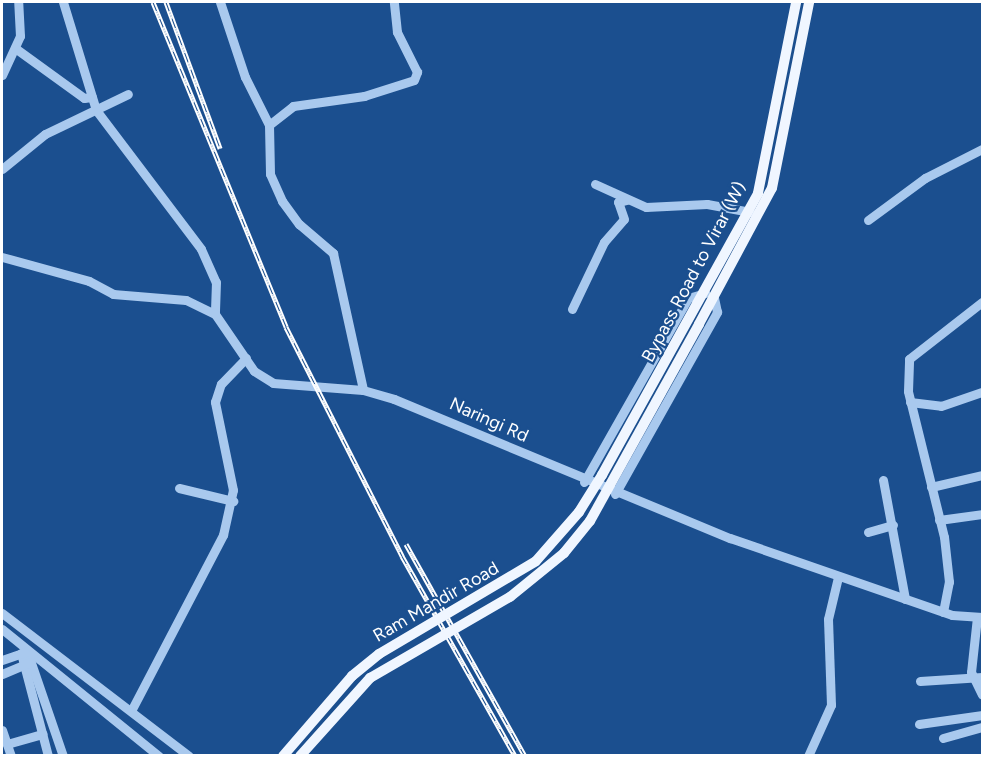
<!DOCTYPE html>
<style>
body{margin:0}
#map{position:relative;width:984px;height:757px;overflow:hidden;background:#1b4f8f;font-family:Figtree,sans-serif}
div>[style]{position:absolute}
.minor>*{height:9px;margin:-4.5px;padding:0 4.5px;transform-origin:4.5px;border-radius:4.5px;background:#a9c9ee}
.major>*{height:10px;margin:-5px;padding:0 5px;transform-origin:5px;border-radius:5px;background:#f0f6ff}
.rail>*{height:5px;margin-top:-2.5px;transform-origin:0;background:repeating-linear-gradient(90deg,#1b4f8f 0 9px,#fff 0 18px);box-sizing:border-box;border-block:2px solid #fff}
.major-bridge>*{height:10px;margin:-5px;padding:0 5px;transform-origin:5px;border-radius:5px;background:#f0f6ff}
span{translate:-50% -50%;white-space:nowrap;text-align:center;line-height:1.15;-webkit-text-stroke:4.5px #1b4f8f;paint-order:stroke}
.street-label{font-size:18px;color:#fff}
.frame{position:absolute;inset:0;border:3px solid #fff;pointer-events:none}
</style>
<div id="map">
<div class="minor">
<div style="left:63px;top:2px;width:113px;rotate:73deg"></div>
<div style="left:96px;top:110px;width:174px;rotate:52.9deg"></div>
<div style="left:201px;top:249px;width:36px;rotate:66deg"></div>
<div style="left:216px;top:282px;width:32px;rotate:92deg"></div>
<div style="left:220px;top:2px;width:79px;rotate:71.6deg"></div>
<div style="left:245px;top:77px;width:54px;rotate:63.4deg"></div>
<div style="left:269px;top:125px;width:49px;rotate:88.8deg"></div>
<div style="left:270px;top:174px;width:30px;rotate:66deg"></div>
<div style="left:282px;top:201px;width:29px;rotate:54deg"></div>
<div style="left:299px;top:224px;width:45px;rotate:40.5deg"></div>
<div style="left:333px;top:253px;width:140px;rotate:77.6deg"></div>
<div style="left:15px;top:48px;width:85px;rotate:35.9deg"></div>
<div style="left:84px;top:98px;width:8px;rotate:-7deg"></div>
<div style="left:2px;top:75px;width:43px;rotate:-65.2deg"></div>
<div style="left:20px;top:36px;width:34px;rotate:-93deg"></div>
<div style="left:269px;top:125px;width:31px;rotate:-38deg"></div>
<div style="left:293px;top:106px;width:72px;rotate:-8deg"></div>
<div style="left:364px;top:96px;width:52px;rotate:-17.7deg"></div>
<div style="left:414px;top:80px;width:9px;rotate:-69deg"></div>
<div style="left:417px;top:72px;width:45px;rotate:-116.6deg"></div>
<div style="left:397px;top:32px;width:30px;rotate:-96deg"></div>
<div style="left:2px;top:169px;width:55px;rotate:-39.1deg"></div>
<div style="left:45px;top:134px;width:92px;rotate:-25.7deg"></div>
<div style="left:595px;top:184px;width:56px;rotate:24.3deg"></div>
<div style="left:646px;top:207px;width:61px;rotate:-2.8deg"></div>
<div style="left:707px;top:204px;width:44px;rotate:10.5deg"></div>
<div style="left:868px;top:220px;width:71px;rotate:-36.4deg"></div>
<div style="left:925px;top:178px;width:64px;rotate:-27deg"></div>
<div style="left:2px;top:257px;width:90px;rotate:15.4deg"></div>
<div style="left:89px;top:281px;width:27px;rotate:28deg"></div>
<div style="left:113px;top:294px;width:73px;rotate:4.7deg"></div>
<div style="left:186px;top:300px;width:32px;rotate:26deg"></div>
<div style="left:215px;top:314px;width:69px;rotate:55.6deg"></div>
<div style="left:254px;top:371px;width:22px;rotate:32deg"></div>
<div style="left:273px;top:383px;width:90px;rotate:4.4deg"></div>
<div style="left:363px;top:390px;width:32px;rotate:16deg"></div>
<div style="left:394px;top:399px;width:364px;rotate:22.5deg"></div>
<div style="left:730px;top:538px;width:235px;rotate:19.1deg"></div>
<div style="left:952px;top:615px;width:30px;rotate:4deg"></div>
<div style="left:572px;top:309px;width:74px;rotate:-64.5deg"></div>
<div style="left:604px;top:242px;width:30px;rotate:-49deg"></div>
<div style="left:624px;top:219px;width:18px;rotate:-109deg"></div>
<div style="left:618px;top:202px;width:9px;rotate:-13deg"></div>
<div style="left:910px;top:402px;width:31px;rotate:7deg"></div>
<div style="left:941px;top:406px;width:43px;rotate:-18.9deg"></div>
<div style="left:883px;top:480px;width:121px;rotate:79.5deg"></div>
<div style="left:584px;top:482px;width:211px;rotate:-60.5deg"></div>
<div style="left:688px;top:298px;width:18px;rotate:-16deg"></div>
<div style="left:931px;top:487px;width:52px;rotate:-13.2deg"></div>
<div style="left:179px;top:488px;width:56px;rotate:13.5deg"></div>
<div style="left:615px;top:494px;width:209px;rotate:-60.7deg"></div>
<div style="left:717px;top:312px;width:14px;rotate:-102deg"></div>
<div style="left:939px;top:520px;width:43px;rotate:-7.9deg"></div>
<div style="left:868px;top:532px;width:26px;rotate:-16deg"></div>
<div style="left:943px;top:612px;width:31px;rotate:-79deg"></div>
<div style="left:949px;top:582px;width:45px;rotate:-96.3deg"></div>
<div style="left:944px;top:537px;width:150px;rotate:-103.9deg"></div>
<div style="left:908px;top:391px;width:32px;rotate:-88deg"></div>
<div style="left:909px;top:359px;width:93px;rotate:-38deg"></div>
<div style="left:2px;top:613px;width:235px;rotate:37.4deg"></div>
<div style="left:977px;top:617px;width:55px;rotate:96.2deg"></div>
<div style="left:971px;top:672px;width:25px;rotate:64deg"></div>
<div style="left:2px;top:629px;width:202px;rotate:39deg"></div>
<div style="left:27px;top:651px;width:111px;rotate:71.1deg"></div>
<div style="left:21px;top:653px;width:106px;rotate:75.3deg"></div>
<div style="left:2px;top:660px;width:24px;rotate:-19deg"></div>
<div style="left:2px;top:674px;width:30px;rotate:-23deg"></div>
<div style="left:920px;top:681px;width:62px;rotate:-3.7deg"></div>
<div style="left:131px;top:711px;width:199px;rotate:-62.4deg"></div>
<div style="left:223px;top:535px;width:46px;rotate:-77.5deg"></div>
<div style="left:233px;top:490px;width:90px;rotate:-101.6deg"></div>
<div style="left:215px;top:402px;width:19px;rotate:-72deg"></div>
<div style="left:221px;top:384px;width:36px;rotate:-46deg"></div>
<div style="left:919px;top:724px;width:64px;rotate:-8.1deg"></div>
<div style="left:2px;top:730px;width:28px;rotate:71deg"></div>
<div style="left:943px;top:738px;width:41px;rotate:-15.8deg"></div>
<div style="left:7px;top:744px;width:37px;rotate:-16deg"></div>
<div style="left:808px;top:756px;width:56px;rotate:-65.7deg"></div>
<div style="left:831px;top:705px;width:86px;rotate:-92deg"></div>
<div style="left:828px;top:619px;width:43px;rotate:-76.6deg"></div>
</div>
<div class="major">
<div style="left:699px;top:324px;width:154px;rotate:-61.8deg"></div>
<div style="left:772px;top:188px;width:190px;rotate:-78.7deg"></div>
<div style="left:602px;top:475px;width:322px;rotate:-61deg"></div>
<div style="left:758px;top:193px;width:195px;rotate:-78.7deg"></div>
</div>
<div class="rail">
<div style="left:153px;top:2px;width:351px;rotate:67.7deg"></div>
<div style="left:286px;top:327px;width:257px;rotate:63.1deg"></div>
<div style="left:402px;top:556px;width:230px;rotate:60.5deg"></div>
<div style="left:166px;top:2px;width:156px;rotate:69.7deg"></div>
<div style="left:406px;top:544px;width:243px;rotate:60.7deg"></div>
</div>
<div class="major-bridge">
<div style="left:283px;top:756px;width:106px;rotate:-49.2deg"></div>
<div style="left:352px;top:676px;width:35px;rotate:-39deg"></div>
<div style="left:379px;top:654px;width:182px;rotate:-30.6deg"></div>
<div style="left:536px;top:561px;width:65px;rotate:-48.7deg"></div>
<div style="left:579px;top:512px;width:44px;rotate:-58.1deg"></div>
<div style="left:300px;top:756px;width:105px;rotate:-48.1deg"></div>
<div style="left:370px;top:678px;width:162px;rotate:-30.1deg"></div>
<div style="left:510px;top:597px;width:70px;rotate:-39.2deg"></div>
<div style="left:564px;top:553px;width:41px;rotate:-50.9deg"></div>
<div style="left:590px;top:521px;width:225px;rotate:-61deg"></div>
</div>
<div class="street-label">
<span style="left:694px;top:272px;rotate:-62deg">Bypass Road to Virar (W)</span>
<span style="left:489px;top:420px;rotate:24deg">Naringi Rd</span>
<span style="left:436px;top:602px;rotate:-30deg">Ram Mandir Road</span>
</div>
<div class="frame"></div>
</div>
